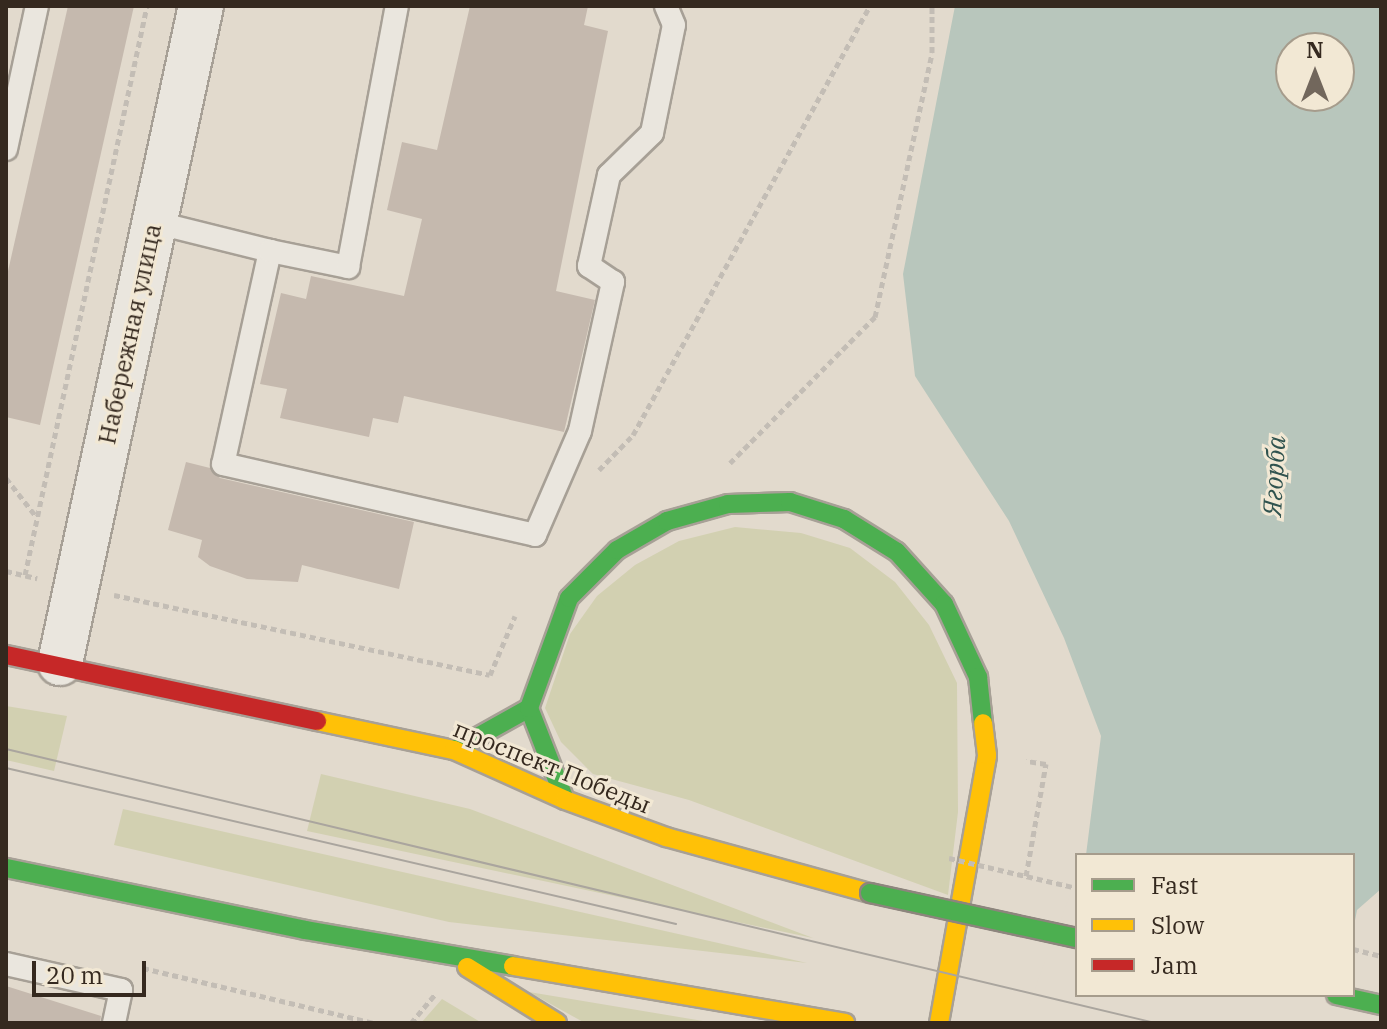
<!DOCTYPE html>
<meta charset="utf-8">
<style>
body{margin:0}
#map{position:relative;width:1387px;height:1029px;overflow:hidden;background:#e2dacd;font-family:"IBM Plex Serif",serif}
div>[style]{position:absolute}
.green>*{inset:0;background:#d2d0b1}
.water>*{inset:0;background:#b8c6bc}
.pier>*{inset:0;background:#e2dacd}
.building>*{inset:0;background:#c5b9ae}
.path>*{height:5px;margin-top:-2.5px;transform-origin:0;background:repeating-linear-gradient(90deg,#c3bdb5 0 6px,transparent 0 10px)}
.roads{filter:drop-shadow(2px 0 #a7a096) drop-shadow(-2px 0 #a7a096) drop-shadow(0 2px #a7a096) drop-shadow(0 -2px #a7a096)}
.lane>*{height:22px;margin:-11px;padding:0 11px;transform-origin:11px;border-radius:11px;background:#eae6de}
.street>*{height:44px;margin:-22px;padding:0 22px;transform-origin:22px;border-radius:22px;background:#eae6de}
.fast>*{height:18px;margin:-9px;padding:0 9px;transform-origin:9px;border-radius:9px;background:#4caf50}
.slow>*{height:18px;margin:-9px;padding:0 9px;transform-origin:9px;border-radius:9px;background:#ffc107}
.jam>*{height:18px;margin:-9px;padding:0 9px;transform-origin:9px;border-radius:9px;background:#c62828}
.tram>*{height:2px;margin:-1px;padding:0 1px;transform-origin:1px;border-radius:1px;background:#aaa59e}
.path-bridge>*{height:5px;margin-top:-2.5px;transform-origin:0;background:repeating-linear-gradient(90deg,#c3bdb5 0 6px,transparent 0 10px)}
.bridges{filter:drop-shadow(2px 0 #8d857d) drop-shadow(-2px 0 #8d857d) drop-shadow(0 2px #8d857d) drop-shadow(0 -2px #8d857d)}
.fast-bridge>*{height:18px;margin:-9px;padding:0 9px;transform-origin:9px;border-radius:9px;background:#4caf50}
span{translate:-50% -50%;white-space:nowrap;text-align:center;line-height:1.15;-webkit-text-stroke:6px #f2e8d4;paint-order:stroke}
.street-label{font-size:24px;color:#35291f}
.water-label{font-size:26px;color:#30534f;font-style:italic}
.frame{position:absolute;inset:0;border:8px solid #35291f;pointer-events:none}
.legend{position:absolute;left:1075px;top:853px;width:280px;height:144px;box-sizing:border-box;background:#f2e8d4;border:2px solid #a69c8c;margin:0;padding:10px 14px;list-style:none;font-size:24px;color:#35291f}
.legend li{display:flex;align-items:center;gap:16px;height:40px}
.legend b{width:40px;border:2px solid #a69c8c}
.north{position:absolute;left:1275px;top:32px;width:80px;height:80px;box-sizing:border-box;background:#f2e8d4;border:2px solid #a69c8c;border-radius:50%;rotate:0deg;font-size:22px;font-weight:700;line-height:32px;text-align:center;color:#35291f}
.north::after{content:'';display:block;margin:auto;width:28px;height:36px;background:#72675c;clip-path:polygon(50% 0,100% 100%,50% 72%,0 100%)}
.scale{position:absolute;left:32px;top:961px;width:114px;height:36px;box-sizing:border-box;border:4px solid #35291f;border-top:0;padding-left:10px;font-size:24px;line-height:28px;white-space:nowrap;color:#35291f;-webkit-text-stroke:6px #f2e8d4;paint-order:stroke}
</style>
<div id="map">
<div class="green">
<div style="clip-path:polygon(735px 527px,801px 533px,850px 548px,895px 582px,929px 625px,957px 683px,958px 812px,948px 895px,689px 800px,593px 774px,561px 742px,545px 708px,570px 634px,597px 596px,635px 565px,679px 541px)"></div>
<div style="clip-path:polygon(6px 706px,67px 716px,54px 771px,6px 760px)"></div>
<div style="clip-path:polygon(321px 774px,470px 809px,813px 938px,307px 831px)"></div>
<div style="clip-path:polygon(123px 809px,807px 963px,449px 922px,114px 845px)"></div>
<div style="clip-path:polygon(529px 992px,715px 1023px,585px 1023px)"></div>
<div style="clip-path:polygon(442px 999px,482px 1023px,421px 1023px)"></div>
</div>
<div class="water">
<div style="clip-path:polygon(evenodd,955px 6px,1381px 6px,1381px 889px,1357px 910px,1353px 931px,1353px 855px,1086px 855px,1101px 736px,1064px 638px,1009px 521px,915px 376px,903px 274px,955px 6px,1291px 48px,1339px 48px,1339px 96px,1291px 96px,1291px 48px)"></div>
</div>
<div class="pier">
<div style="clip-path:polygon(1077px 877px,1077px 995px,1344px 995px,1338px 1023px,1022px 1023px)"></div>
</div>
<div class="building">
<div style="clip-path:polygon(68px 6px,134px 6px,40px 425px,6px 417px,6px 280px)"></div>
<div style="clip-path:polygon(470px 6px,588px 6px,584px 25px,608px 31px,556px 291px,595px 300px,564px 432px,404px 396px,398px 423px,373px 418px,369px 437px,280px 418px,287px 389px,260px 384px,281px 293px,306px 299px,311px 276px,404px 296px,422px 219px,387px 210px,402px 142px,437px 150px)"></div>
<div style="clip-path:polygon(186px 462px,210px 468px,220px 478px,414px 522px,399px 589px,302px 565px,298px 582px,247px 579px,210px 566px,198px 557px,202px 540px,168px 530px)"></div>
<div style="clip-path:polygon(6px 986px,101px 1016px,100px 1023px,6px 1023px)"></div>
</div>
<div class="path">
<div style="left:730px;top:463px;width:206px;rotate:-45.2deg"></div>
<div style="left:875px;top:317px;width:270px;rotate:-77.8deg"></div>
<div style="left:932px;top:53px;width:47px;rotate:-90deg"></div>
<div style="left:599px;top:470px;width:49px;rotate:-45.8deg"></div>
<div style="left:633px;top:435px;width:490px;rotate:-61.1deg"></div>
<div style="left:6px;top:478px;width:47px;rotate:51.9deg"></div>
<div style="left:6px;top:571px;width:32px;rotate:13deg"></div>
<div style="left:25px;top:575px;width:582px;rotate:-77.9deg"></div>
<div style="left:114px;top:595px;width:384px;rotate:12deg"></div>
<div style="left:490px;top:675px;width:64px;rotate:-67deg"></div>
<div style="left:1026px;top:876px;width:114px;rotate:-79.9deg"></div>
<div style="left:1046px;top:764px;width:20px;rotate:-171deg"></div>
<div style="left:1353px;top:949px;width:29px;rotate:14deg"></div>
<div style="left:143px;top:968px;width:237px;rotate:13.4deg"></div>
<div style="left:411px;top:1023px;width:39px;rotate:-50deg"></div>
</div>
<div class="roads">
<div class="lane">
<div style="left:6px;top:149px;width:146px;rotate:-77.8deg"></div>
<div style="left:154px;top:222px;width:120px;rotate:14deg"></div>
<div style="left:270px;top:251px;width:218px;rotate:102.4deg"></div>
<div style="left:223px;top:464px;width:320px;rotate:12.8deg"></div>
<div style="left:535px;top:535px;width:113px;rotate:-66.6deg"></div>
<div style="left:580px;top:431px;width:153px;rotate:-77.5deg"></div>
<div style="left:613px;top:282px;width:29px;rotate:-146deg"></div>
<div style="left:589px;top:266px;width:93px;rotate:-77.6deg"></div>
<div style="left:609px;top:175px;width:60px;rotate:-44.3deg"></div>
<div style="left:652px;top:133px;width:110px;rotate:-78.5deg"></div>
<div style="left:674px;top:25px;width:21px;rotate:-113deg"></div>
<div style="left:270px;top:251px;width:80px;rotate:11.6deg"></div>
<div style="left:348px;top:267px;width:266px;rotate:-79.4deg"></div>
<div style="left:6px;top:964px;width:118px;rotate:12.7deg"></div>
<div style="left:121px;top:990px;width:34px;rotate:102deg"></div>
</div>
<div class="street">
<div style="left:60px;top:663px;width:672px;rotate:-77.89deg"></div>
</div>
<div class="fast">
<div style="left:454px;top:750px;width:86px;rotate:-29.2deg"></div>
<div style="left:565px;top:800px;width:99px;rotate:-111.4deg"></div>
<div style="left:529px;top:708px;width:117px;rotate:-70deg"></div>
<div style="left:569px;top:598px;width:68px;rotate:-45deg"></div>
<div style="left:617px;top:550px;width:58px;rotate:-30.1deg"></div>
<div style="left:667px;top:521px;width:63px;rotate:-15.6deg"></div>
<div style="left:728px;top:504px;width:62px;rotate:-1.8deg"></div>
<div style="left:790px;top:502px;width:57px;rotate:17.5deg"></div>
<div style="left:844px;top:519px;width:62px;rotate:31.9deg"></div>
<div style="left:897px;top:552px;width:70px;rotate:47.9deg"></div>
<div style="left:944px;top:604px;width:81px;rotate:65deg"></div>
<div style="left:978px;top:677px;width:46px;rotate:83.8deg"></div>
<div style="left:6px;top:868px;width:305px;rotate:11.7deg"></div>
<div style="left:305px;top:930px;width:211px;rotate:9.8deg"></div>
<div style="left:1336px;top:995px;width:46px;rotate:12.5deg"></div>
</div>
<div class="slow">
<div style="left:317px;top:721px;width:140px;rotate:12deg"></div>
<div style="left:454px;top:750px;width:122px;rotate:24.2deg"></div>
<div style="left:565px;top:800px;width:108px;rotate:20.1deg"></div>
<div style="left:666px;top:837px;width:212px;rotate:15.4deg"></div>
<div style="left:513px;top:966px;width:337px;rotate:9.7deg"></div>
<div style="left:467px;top:967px;width:106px;rotate:31.9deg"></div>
<div style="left:939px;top:1023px;width:272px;rotate:-79.8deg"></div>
<div style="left:987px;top:755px;width:32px;rotate:-97deg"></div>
</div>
<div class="jam">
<div style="left:6px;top:655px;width:318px;rotate:12deg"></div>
</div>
</div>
<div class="tram">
<div style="left:6px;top:749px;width:1181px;rotate:13.41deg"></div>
<div style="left:6px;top:768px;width:688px;rotate:13.11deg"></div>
</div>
<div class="path-bridge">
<div style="left:949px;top:858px;width:131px;rotate:13.2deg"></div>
</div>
<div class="bridges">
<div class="fast-bridge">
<div style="left:870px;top:893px;width:212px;rotate:12.3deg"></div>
</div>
</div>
<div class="street-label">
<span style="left:130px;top:334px;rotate:-78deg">Набережная улица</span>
<span style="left:552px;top:767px;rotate:22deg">проспект Победы</span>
</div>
<div class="water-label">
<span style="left:1274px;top:476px;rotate:-87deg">Ягорба</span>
</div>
<div class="frame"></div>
<ul class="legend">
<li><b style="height:10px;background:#4caf50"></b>Fast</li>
<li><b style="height:10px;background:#ffc107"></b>Slow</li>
<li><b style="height:10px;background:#c62828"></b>Jam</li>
</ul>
<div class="north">N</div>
<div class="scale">20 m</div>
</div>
